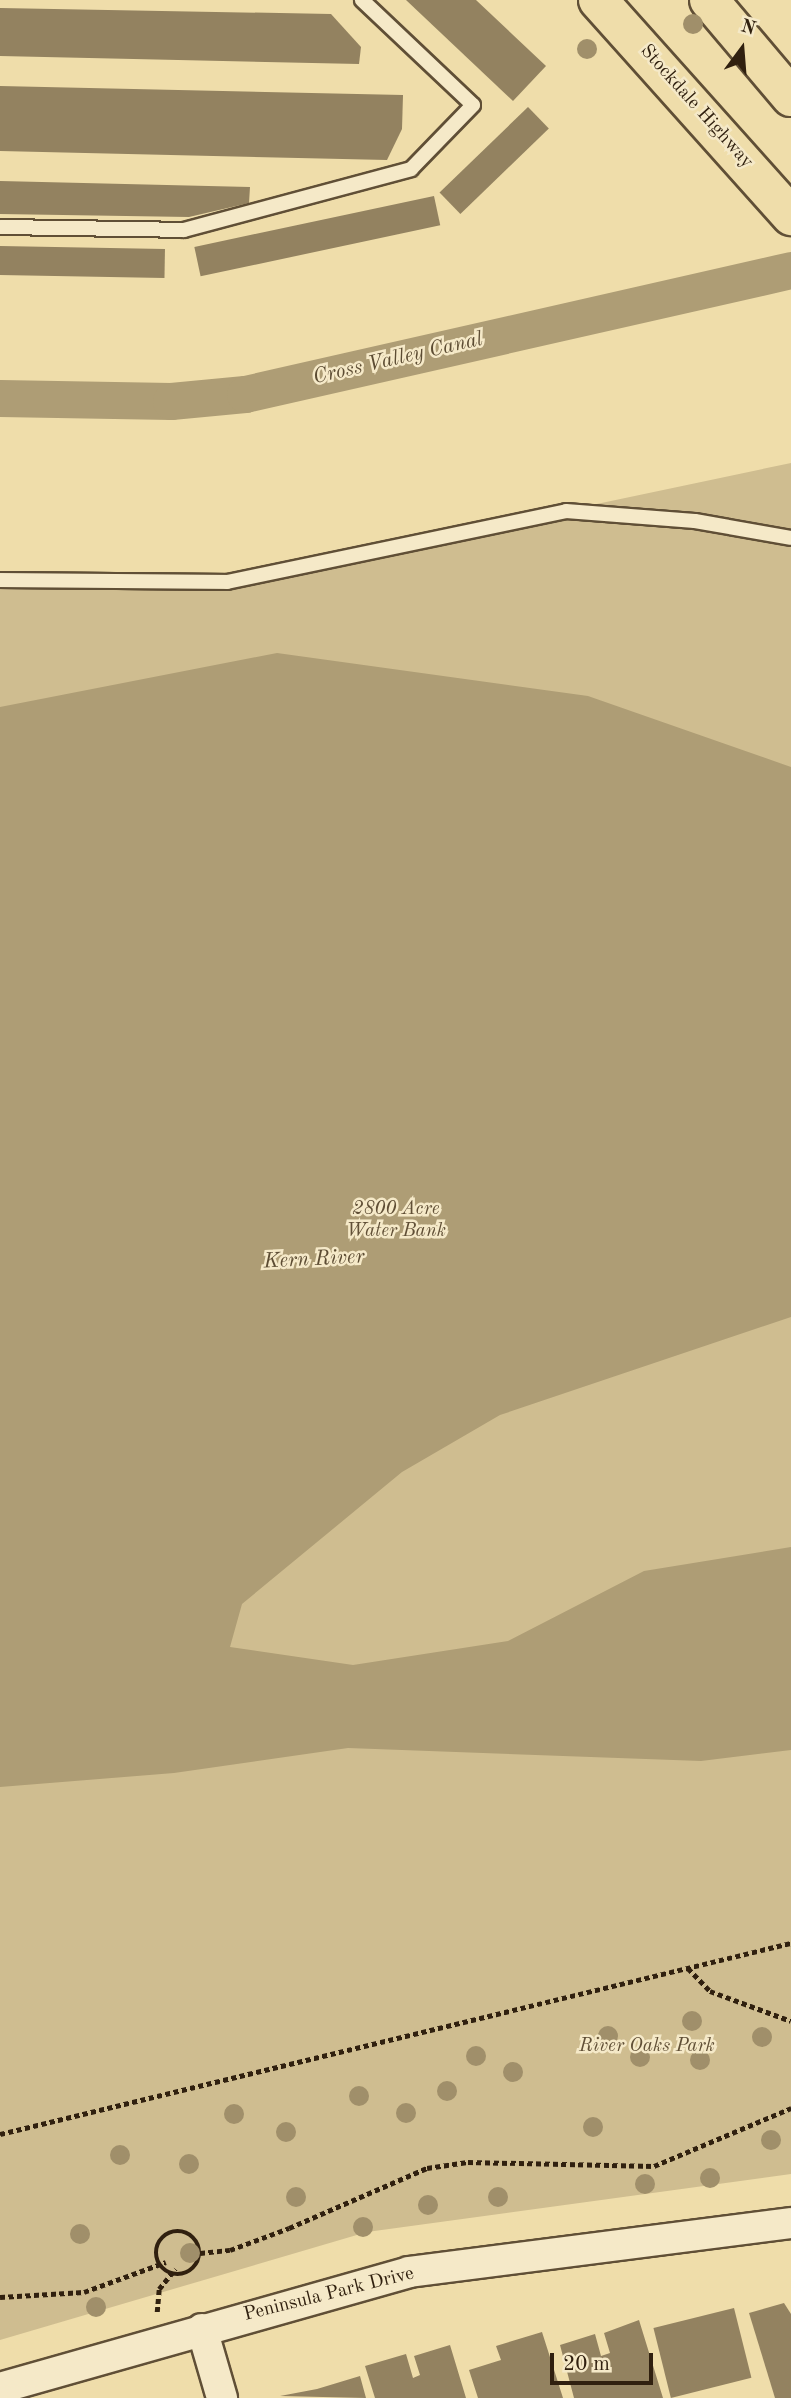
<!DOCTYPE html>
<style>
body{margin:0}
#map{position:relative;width:791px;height:2398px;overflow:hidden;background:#efddaa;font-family:"Old Standard TT",serif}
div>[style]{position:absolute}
.green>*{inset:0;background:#cfbd90}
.water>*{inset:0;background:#ae9d75}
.canal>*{height:37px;margin:-18.5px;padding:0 18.5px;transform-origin:18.5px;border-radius:18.5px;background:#ae9d75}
.building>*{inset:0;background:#938260;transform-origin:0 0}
.path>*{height:4.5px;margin-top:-2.25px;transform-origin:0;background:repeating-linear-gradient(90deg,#30200f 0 5px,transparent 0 8.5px)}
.path>.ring{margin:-2.25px;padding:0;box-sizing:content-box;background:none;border:4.5px solid #30200f;border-radius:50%}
.roads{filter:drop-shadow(2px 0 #604f36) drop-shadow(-2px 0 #604f36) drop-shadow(0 2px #604f36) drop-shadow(0 -2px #604f36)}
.service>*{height:14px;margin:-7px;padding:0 7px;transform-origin:7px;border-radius:7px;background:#f5e9c8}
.minor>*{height:30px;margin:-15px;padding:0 15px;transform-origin:15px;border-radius:15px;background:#f5e9c8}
.primary>*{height:38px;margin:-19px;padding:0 19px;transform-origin:19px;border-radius:19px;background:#efddaa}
.trees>*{width:20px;height:20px;margin:-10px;border-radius:50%;background:#a08f6a}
span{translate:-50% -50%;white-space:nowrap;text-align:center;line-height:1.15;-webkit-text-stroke:5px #f5e9c8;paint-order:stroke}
.street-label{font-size:19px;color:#30200f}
.park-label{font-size:19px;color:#604f36;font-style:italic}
.water-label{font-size:21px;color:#5c4c33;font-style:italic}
.north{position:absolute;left:707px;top:14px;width:70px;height:70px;-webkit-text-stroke:5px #f5e9c8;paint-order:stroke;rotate:16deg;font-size:19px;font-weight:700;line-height:28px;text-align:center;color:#30200f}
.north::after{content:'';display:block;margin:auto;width:24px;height:32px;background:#30200f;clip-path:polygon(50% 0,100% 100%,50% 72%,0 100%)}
.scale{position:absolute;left:550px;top:2353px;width:103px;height:32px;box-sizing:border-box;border:4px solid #30200f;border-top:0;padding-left:9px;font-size:21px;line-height:24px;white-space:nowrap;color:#30200f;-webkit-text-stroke:5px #f5e9c8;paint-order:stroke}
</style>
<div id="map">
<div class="green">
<div style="clip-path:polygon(791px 463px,791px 2174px,367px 2232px,0 2340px,0 580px,227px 582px)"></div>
</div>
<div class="water">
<div style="clip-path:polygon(277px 653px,588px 696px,791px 767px,791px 1317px,500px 1415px,402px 1472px,242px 1604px,230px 1647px,353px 1665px,508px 1641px,644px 1571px,791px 1547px,791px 1750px,701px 1761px,348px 1748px,174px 1773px,0 1787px,0 707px)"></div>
</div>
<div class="canal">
<div style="left:0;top:398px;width:171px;rotate:1deg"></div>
<div style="left:171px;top:401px;width:74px;rotate:-5.4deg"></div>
<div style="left:245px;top:394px;width:560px;rotate:-12.8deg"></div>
</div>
<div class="building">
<div style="clip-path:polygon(406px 0,476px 0,546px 66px,513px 101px)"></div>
<div style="clip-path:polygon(0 8px,331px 14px,361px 47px,359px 64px,0 56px)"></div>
<div style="clip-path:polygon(0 86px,403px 95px,402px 129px,387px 160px,0 151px)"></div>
<div style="left:528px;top:107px;width:30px;height:123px;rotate:46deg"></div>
<div style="clip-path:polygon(0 181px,250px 187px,249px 203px,189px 217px,0 214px)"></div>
<div style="left:434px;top:196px;width:30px;height:245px;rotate:78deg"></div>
<div style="left:0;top:246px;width:165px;height:29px;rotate:1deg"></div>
<div style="clip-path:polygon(784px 2303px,791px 2314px,791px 2398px,775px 2398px,749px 2313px)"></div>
<div style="left:734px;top:2308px;width:72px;height:83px;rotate:76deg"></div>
<div style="clip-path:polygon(639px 2320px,663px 2398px,574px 2398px,560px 2345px,595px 2334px,601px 2356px,610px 2353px,604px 2333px)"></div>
<div style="clip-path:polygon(542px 2332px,563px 2398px,478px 2398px,469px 2370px,501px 2360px,496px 2346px)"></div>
<div style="clip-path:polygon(450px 2345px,466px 2398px,375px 2398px,365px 2366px,406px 2354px,413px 2378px,420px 2375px,414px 2356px)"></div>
<div style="clip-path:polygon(360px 2376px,366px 2398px,280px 2396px,317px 2389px)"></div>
</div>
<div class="path">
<div style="left:688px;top:1968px;width:32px;rotate:46deg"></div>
<div style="left:710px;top:1991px;width:86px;rotate:20.3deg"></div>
<div style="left:0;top:2134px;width:814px;rotate:-13.58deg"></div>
<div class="ring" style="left:156px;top:2231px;width:39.5px;height:39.5px"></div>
<div style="left:200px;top:2253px;width:30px;rotate:-6deg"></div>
<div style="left:230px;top:2250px;width:63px;rotate:-20.4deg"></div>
<div style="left:289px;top:2228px;width:150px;rotate:-23.5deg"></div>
<div style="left:427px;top:2168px;width:41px;rotate:-8.3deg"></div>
<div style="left:468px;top:2162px;width:186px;rotate:1.2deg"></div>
<div style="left:654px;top:2166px;width:149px;rotate:-22.9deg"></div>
<div style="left:0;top:2297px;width:84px;rotate:-3.4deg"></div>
<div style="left:84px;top:2292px;width:87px;rotate:-20.1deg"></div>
<div style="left:157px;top:2312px;width:23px;rotate:-85deg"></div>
<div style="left:159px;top:2289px;width:26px;rotate:-51deg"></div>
</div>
<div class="roads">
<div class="service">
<div style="left:0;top:227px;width:184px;rotate:0.9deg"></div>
<div style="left:184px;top:230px;width:235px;rotate:-15deg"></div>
<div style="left:411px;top:169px;width:89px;rotate:-45.9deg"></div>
<div style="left:473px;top:105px;width:153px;rotate:-136.6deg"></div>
<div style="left:0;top:580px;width:227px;rotate:0.5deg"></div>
<div style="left:227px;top:582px;width:346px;rotate:-11.8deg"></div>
<div style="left:566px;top:511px;width:129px;rotate:4.4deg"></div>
<div style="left:695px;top:521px;width:97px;rotate:10deg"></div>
</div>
<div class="minor">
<div style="left:202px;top:2329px;width:72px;rotate:73.8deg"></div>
<div style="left:0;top:2388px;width:425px;rotate:-15.8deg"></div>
<div style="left:409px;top:2272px;width:385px;rotate:-7.3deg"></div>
</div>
<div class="primary">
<div style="left:598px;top:0;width:290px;rotate:48.2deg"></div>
<div style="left:709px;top:0;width:127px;rotate:49.8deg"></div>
</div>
</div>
<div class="trees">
<div style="left:693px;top:24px"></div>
<div style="left:587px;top:49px"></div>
<div style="left:692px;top:2021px"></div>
<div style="left:608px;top:2036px"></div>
<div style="left:762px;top:2037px"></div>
<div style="left:476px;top:2056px"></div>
<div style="left:640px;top:2057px"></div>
<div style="left:700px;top:2060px"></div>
<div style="left:513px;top:2072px"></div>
<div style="left:447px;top:2091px"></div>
<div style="left:359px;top:2096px"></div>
<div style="left:406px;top:2113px"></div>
<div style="left:234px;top:2114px"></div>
<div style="left:593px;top:2127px"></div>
<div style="left:286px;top:2132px"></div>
<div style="left:771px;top:2140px"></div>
<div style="left:120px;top:2155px"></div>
<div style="left:189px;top:2164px"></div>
<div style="left:710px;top:2178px"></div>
<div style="left:645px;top:2184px"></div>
<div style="left:296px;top:2197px"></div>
<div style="left:498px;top:2197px"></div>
<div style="left:428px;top:2205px"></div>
<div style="left:363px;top:2227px"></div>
<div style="left:80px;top:2234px"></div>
<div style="left:190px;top:2253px"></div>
<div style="left:96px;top:2307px"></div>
</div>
<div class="street-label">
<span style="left:696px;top:107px;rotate:48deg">Stockdale Highway</span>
<span style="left:329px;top:2295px;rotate:-14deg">Peninsula Park Drive</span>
</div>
<div class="park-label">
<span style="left:396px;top:1221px">2800 Acre<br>Water Bank</span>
<span style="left:647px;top:2047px">River Oaks Park</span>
</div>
<div class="water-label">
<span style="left:398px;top:359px;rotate:-13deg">Cross Valley Canal</span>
<span style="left:314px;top:1260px;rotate:-3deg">Kern River</span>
</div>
<div class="north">N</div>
<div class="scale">20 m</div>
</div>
